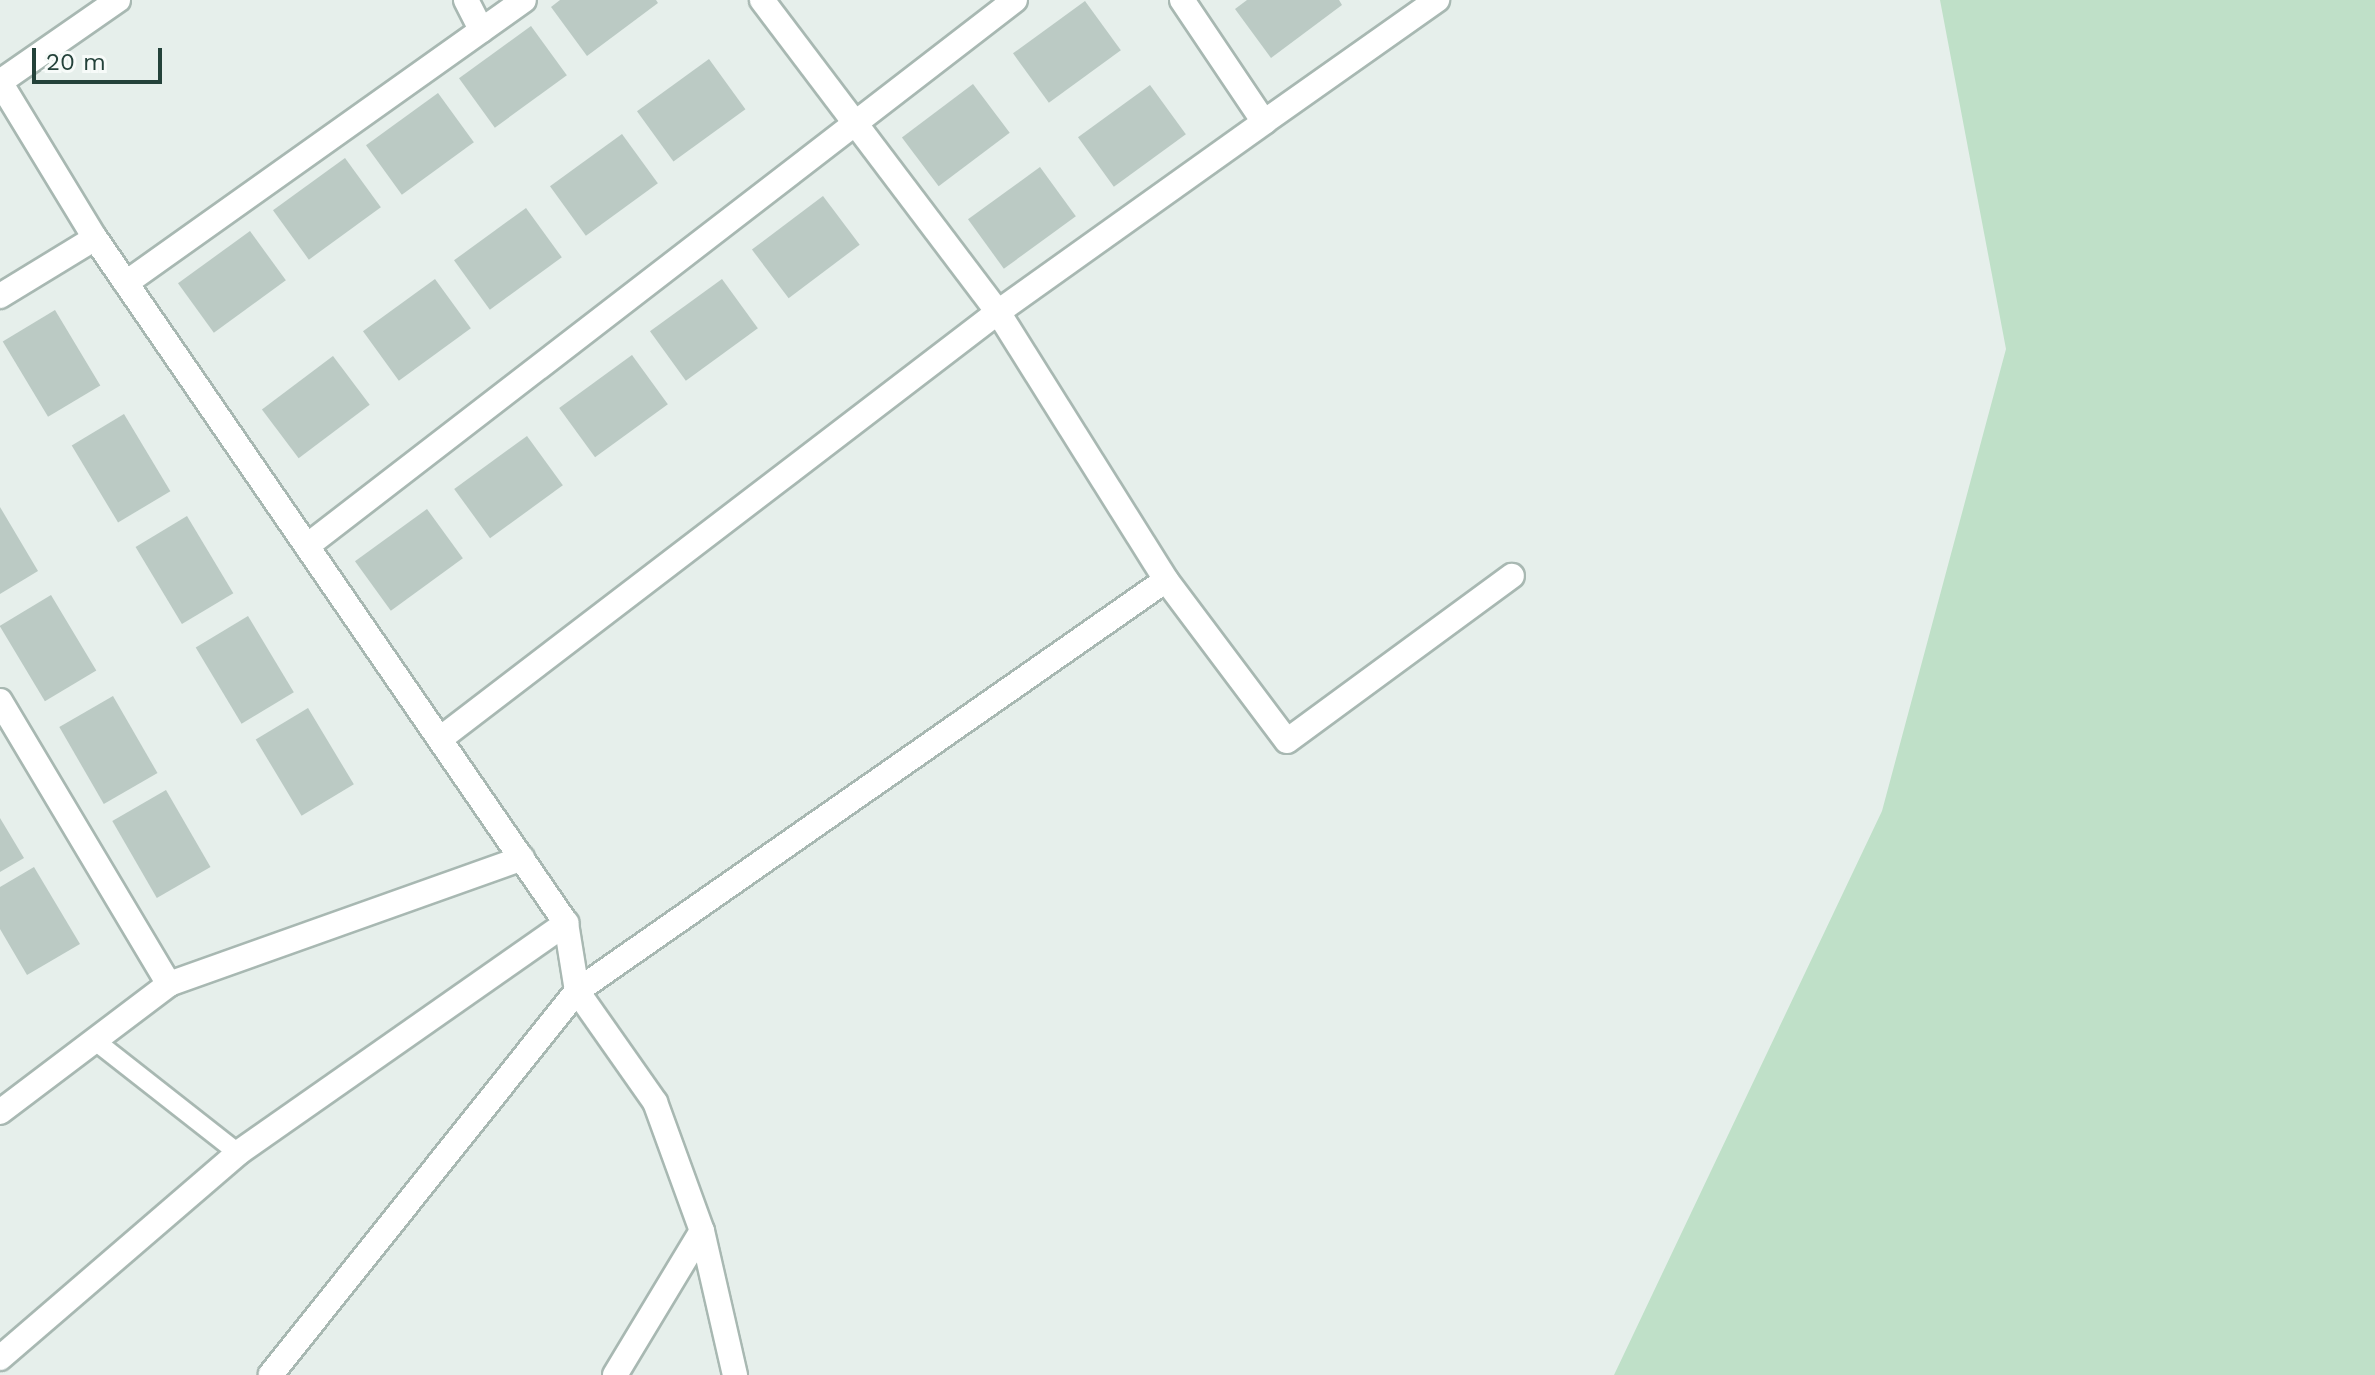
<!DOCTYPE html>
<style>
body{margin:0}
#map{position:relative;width:2375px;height:1375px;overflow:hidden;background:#e6efeb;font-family:"Work Sans",sans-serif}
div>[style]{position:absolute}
.green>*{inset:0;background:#bfe0c8}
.building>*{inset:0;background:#bbcac4;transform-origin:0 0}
.roads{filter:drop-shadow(2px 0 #a8b8b2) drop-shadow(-2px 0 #a8b8b2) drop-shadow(0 2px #a8b8b2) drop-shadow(0 -2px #a8b8b2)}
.service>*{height:18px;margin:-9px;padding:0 9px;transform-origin:9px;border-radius:9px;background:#fff}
.minor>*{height:24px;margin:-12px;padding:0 12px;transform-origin:12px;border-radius:12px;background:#fff}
span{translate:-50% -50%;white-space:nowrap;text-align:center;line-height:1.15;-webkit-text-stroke:6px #f7fbf9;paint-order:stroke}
.scale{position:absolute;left:32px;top:48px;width:130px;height:36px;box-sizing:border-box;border:4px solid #24423a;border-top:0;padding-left:10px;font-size:24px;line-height:28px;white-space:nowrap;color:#24423a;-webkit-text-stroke:6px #f7fbf9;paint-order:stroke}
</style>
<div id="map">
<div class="green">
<div style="clip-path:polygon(1940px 0,2375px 0,2375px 1375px,1614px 1375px,1882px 811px,2006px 349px)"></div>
</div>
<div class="building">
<div style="clip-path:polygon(560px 0,656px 0,658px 3px,587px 56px,551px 7px)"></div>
<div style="clip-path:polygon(1247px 0,1339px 0,1342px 5px,1271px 58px,1235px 9px)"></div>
<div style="left:1085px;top:1px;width:61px;height:89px;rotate:54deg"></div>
<div style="left:531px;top:26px;width:61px;height:89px;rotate:54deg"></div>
<div style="left:709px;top:59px;width:62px;height:89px;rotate:54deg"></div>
<div style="left:973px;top:84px;width:61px;height:89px;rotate:53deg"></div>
<div style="left:1150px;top:85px;width:61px;height:89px;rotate:54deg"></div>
<div style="left:438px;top:93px;width:61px;height:89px;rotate:54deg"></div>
<div style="left:622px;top:134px;width:61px;height:89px;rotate:54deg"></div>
<div style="left:345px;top:158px;width:61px;height:89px;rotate:54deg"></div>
<div style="left:1040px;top:167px;width:61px;height:89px;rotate:54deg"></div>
<div style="left:823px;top:196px;width:61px;height:89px;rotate:53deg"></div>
<div style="left:526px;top:208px;width:61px;height:89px;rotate:54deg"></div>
<div style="left:250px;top:231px;width:61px;height:89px;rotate:54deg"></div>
<div style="left:435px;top:279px;width:61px;height:89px;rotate:54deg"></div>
<div style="left:722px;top:279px;width:61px;height:89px;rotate:54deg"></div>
<div style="left:55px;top:310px;width:88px;height:61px;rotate:59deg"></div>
<div style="left:632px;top:355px;width:61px;height:90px;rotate:54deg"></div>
<div style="left:333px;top:356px;width:61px;height:89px;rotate:53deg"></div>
<div style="left:124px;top:414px;width:90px;height:61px;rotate:59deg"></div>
<div style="left:527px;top:436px;width:61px;height:90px;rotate:54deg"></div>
<div style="clip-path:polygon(0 507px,38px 571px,0 594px)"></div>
<div style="left:427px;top:509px;width:61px;height:89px;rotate:54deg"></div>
<div style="left:187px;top:516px;width:90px;height:60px;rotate:59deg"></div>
<div style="left:51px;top:595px;width:88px;height:60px;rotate:59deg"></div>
<div style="left:248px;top:616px;width:89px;height:61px;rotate:59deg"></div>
<div style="left:113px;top:696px;width:89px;height:62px;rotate:60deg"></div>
<div style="left:308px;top:708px;width:89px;height:61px;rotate:59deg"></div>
<div style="left:166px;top:790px;width:89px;height:62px;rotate:60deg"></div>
<div style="clip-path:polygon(0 818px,24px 858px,0 872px)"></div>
<div style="clip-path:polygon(34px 867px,80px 944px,27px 975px,0 929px,0 887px)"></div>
</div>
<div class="roads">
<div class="service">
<div style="left:94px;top:1040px;width:183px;rotate:38.1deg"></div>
</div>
<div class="minor">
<div style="left:118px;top:0;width:144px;rotate:145.2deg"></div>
<div style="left:0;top:82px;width:183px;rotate:58.7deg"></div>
<div style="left:95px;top:238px;width:831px;rotate:55.49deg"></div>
<div style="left:566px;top:923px;width:69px;rotate:80.8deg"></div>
<div style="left:577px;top:991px;width:491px;rotate:128.6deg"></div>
<div style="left:466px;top:0;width:34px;rotate:63deg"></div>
<div style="left:762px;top:0;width:391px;rotate:52.9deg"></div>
<div style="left:998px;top:312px;width:327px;rotate:-35.5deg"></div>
<div style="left:1264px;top:122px;width:147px;rotate:-123.9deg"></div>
<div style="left:1264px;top:122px;width:212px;rotate:-35.2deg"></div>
<div style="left:126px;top:283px;width:488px;rotate:-35.4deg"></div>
<div style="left:0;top:296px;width:111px;rotate:-31.4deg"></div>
<div style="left:307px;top:546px;width:894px;rotate:-37.64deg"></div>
<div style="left:0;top:701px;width:330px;rotate:59.2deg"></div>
<div style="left:440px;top:739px;width:703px;rotate:-37.42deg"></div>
<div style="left:998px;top:312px;width:316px;rotate:57.9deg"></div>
<div style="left:1166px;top:580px;width:201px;rotate:53.1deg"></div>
<div style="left:1287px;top:741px;width:279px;rotate:-36.3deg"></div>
<div style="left:0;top:1112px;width:212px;rotate:-37.1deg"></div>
<div style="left:169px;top:984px;width:375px;rotate:-19.6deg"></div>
<div style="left:702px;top:1231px;width:137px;rotate:-110deg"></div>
<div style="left:655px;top:1102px;width:136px;rotate:-125.1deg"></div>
<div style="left:577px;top:991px;width:718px;rotate:-34.91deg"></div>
<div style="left:0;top:1358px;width:314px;rotate:-40.7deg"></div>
<div style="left:238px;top:1153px;width:401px;rotate:-35deg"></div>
<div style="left:615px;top:1375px;width:168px;rotate:-58.9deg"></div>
<div style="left:702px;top:1231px;width:148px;rotate:77.1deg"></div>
</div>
</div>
<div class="scale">20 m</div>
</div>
